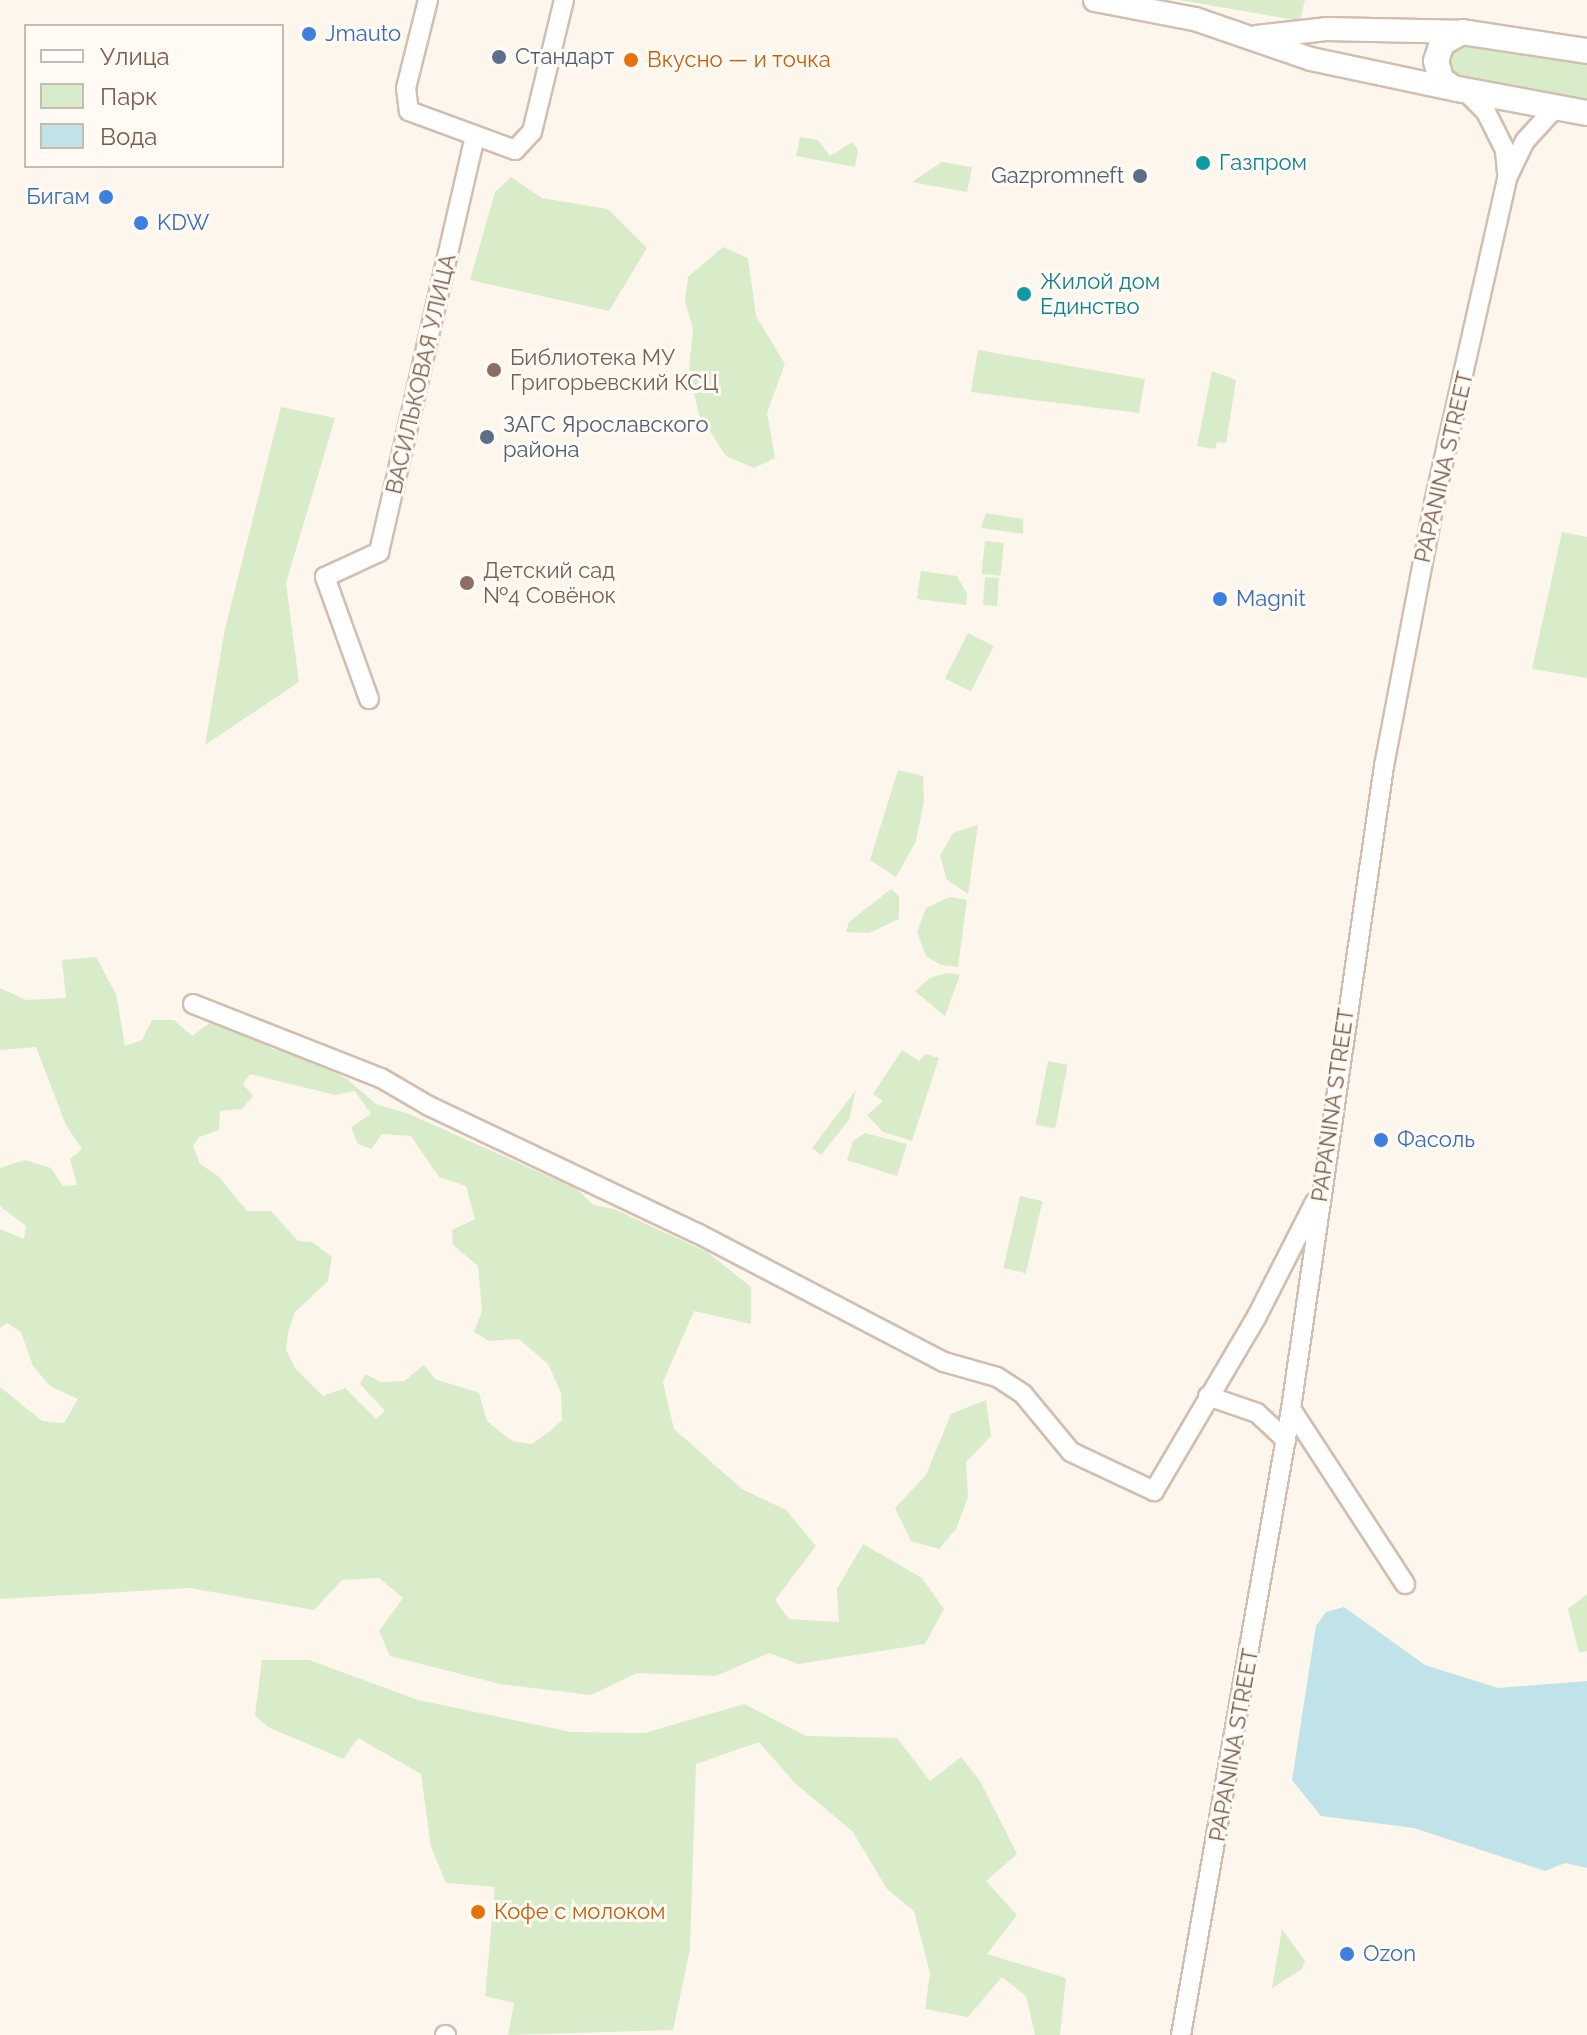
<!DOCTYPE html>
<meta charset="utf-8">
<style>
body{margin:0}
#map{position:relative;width:1587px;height:2035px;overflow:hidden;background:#fdf6ec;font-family:Raleway,sans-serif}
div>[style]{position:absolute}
.green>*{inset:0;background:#d8ecc9;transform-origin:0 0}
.water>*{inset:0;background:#bfe3e8}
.roads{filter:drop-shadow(2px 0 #d1beb0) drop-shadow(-2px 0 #d1beb0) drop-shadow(0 2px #d1beb0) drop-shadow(0 -2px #d1beb0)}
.minor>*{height:18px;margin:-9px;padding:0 9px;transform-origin:9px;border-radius:9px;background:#fff}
.tertiary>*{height:22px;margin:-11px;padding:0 11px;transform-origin:11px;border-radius:11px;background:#fff}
.secondary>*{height:24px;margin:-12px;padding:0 12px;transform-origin:12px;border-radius:12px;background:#fff}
.dots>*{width:22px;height:22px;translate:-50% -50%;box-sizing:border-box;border:4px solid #fffaf3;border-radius:50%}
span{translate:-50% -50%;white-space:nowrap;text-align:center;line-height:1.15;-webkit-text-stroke:6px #fffaf3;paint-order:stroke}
.shop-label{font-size:22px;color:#366cbe}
.left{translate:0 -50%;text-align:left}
.right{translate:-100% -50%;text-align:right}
.service-label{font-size:22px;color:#4e5e75}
.food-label{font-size:22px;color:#c56008}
.culture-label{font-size:22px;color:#0d838f}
.education-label{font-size:22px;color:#785e54}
.street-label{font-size:22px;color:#7a5c4d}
.legend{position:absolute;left:24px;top:24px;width:260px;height:144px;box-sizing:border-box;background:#fffaf3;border:2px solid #cabbb1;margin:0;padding:10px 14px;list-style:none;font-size:24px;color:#7a5c4d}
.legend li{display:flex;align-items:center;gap:16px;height:40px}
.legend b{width:40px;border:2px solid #cabbb1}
</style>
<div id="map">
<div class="green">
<div style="clip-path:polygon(1180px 0,1305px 0,1300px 21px)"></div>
<div style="clip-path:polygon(1463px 43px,1587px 63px,1587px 101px,1455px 76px,1448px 62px,1451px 50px)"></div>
<div style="clip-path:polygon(800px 137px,818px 140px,830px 156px,852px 142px,858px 150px,855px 167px,796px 156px)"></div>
<div style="clip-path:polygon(942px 162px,972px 167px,967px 192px,912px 182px)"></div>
<div style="clip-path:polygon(511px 177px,542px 198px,608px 209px,647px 248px,609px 311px,470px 280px,495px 192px)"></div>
<div style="clip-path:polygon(723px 247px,748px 258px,756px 316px,785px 364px,767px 413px,775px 458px,754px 468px,726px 456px,699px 415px,689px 370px,693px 329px,685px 301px,688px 277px)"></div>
<div style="clip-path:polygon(978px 350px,1145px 379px,1139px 413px,971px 392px)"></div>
<div style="clip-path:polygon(1212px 371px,1236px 380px,1226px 443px,1217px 442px,1215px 449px,1197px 446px)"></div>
<div style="clip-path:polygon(281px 407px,335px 418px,286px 583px,299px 682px,205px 745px,225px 629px)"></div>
<div style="clip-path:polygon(986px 513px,1023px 519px,1023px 534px,981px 528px)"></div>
<div style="clip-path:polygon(1562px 532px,1587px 537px,1587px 678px,1532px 669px)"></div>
<div style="left:985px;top:541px;width:19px;height:33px;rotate:6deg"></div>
<div style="clip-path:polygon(921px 571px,957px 576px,967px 594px,966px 605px,917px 599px)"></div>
<div style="left:985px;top:577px;width:14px;height:28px;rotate:4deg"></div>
<div style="left:968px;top:633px;width:29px;height:51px;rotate:27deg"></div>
<div style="clip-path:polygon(898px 770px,923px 776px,924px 801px,916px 841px,896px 877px,870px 860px)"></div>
<div style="clip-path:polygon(978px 825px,968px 894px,947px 880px,940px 856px,953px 833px)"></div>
<div style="clip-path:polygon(891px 889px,899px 896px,899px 919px,869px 933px,846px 932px,849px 922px)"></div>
<div style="clip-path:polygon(950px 897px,967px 900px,958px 967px,941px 965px,926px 956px,917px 932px,926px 908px)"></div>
<div style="clip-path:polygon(evenodd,96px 957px,116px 994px,125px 1046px,142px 1040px,152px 1020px,174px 1020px,192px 1036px,208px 1024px,232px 1020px,256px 1032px,272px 1049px,302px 1055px,347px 1079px,376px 1104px,409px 1114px,577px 1189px,593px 1205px,614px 1209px,707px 1252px,751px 1287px,751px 1324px,694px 1311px,663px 1382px,674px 1429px,742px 1489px,786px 1510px,816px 1546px,775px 1600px,789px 1619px,839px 1622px,837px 1589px,863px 1544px,922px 1578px,944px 1609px,925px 1644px,798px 1664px,769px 1653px,716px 1676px,637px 1673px,591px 1695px,500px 1684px,390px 1656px,379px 1631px,403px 1598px,379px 1578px,342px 1580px,314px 1610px,190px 1588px,0 1599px,0 1387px,42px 1421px,64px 1423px,78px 1399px,50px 1386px,33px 1366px,21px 1332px,7px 1323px,0 1328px,0 1229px,24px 1239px,26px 1226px,0 1206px,0 1168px,25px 1160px,51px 1168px,63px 1186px,77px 1185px,70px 1159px,82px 1149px,66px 1125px,36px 1047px,0 1050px,0 988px,26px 1000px,66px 998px,62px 960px,96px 957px,250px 1074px,335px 1095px,355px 1091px,371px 1114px,351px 1127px,358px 1144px,371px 1149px,382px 1134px,411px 1136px,439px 1177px,466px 1186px,475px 1219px,452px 1230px,453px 1245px,478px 1266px,482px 1311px,474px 1332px,489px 1341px,519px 1339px,548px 1364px,561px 1392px,562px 1420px,549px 1432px,532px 1444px,512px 1441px,487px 1421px,479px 1393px,435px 1379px,424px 1365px,404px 1381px,381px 1382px,365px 1374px,360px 1384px,385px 1411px,376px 1419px,345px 1388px,323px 1396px,295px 1368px,286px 1350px,288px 1332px,295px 1312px,328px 1281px,332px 1257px,312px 1242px,298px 1241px,271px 1211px,247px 1211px,218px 1176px,200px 1164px,193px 1146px,199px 1137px,219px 1130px,220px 1111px,242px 1109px,253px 1096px,243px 1084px,250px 1074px)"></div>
<div style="clip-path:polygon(947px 973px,960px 975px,945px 1016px,915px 991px,930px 978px)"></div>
<div style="clip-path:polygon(902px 1050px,919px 1061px,925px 1054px,939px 1058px,912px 1141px,883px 1132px,867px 1115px,883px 1101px,873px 1094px)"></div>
<div style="left:1048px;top:1061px;width:20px;height:65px;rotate:11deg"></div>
<div style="clip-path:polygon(856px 1090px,849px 1120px,821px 1155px,812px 1148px)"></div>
<div style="clip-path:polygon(865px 1133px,907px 1144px,897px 1176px,847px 1160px,853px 1141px)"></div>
<div style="left:1020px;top:1196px;width:23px;height:74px;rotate:13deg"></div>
<div style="clip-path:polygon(986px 1400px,991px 1436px,966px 1462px,968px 1497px,956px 1529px,939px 1549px,911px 1541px,895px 1508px,926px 1475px,951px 1414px)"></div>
<div style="clip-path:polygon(1587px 1594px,1587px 1651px,1579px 1653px,1568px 1609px)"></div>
<div style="clip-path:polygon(262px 1660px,309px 1660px,418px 1700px,571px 1732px,645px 1733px,744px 1704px,806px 1736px,897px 1738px,930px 1781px,961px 1757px,980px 1781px,1017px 1854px,986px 1881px,1017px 1915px,987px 1954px,1066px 1978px,1060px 2035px,1035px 2035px,1026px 1996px,1002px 1977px,968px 2017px,925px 2009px,930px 1973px,914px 1911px,887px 1889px,853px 1832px,795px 1783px,759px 1742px,696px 1764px,690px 1949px,673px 2030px,508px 2035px,514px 2003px,485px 1996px,495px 1887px,446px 1883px,431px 1847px,421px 1774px,358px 1738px,343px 1759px,268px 1727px,255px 1715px)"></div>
<div style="clip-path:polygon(1282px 1929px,1305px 1961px,1302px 1969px,1272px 1988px)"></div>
</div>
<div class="water">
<div style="clip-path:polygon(1344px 1607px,1425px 1665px,1498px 1688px,1587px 1681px,1587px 1868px,1565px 1863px,1545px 1871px,1414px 1828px,1321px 1816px,1292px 1780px,1316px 1626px,1326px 1612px)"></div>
</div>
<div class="roads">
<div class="minor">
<div style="left:428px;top:0;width:91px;rotate:104deg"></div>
<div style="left:406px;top:88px;width:23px;rotate:83deg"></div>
<div style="left:409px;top:111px;width:113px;rotate:20.2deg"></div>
<div style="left:515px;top:150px;width:25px;rotate:-47deg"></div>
<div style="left:532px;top:132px;width:136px;rotate:-76.4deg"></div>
<div style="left:1465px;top:91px;width:30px;rotate:45deg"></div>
<div style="left:1486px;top:112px;width:42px;rotate:63.4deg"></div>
<div style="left:1505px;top:150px;width:22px;rotate:85deg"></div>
<div style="left:369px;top:699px;width:130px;rotate:-109.8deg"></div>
<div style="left:325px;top:577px;width:60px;rotate:-24.8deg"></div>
<div style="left:379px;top:552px;width:426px;rotate:-77deg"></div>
<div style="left:193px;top:1004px;width:202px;rotate:21.5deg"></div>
<div style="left:381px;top:1078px;width:56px;rotate:30.3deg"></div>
<div style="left:429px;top:1106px;width:297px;rotate:25.4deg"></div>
<div style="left:697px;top:1233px;width:279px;rotate:27.6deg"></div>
<div style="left:944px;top:1362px;width:55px;rotate:15.8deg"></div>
<div style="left:997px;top:1377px;width:31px;rotate:33deg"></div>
<div style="left:1023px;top:1394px;width:75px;rotate:50.4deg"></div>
<div style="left:1071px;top:1452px;width:92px;rotate:25.2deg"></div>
<div style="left:1154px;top:1491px;width:203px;rotate:-59.5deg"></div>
<div style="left:1257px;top:1316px;width:128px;rotate:-63deg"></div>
<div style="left:1208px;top:1396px;width:52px;rotate:19.1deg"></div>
<div style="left:1257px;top:1413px;width:40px;rotate:43deg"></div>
<div style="left:1291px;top:1409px;width:209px;rotate:56.9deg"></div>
<div style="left:445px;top:2035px;width:1px"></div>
<div style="left:1181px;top:2035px;width:636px;rotate:-80.03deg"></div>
<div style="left:1291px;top:1409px;width:650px;rotate:-81.77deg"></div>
<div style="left:1384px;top:766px;width:268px;rotate:-79.2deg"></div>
<div style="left:1434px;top:503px;width:333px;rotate:-77.3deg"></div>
<div style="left:1507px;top:178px;width:41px;rotate:-64.1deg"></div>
<div style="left:1525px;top:141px;width:46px;rotate:-47.6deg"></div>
</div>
<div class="tertiary">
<div style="left:1095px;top:0;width:102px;rotate:10.8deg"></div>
<div style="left:1195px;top:19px;width:123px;rotate:19deg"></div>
<div style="left:1311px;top:59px;width:153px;rotate:12deg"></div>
<div style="left:1257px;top:37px;width:69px;rotate:-6.6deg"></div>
<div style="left:1326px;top:29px;width:142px;rotate:1.2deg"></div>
</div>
<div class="secondary">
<div style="left:1587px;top:51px;width:126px;rotate:-171.4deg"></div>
<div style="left:1462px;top:32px;width:23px;rotate:151deg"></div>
<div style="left:1442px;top:43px;width:19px;rotate:108deg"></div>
<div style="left:1436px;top:61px;width:19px;rotate:74deg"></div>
<div style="left:1441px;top:79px;width:15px;rotate:37deg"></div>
<div style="left:1453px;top:88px;width:136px;rotate:10.6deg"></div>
</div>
</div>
<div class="dots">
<div style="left:309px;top:34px;background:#3f7fe0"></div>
<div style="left:499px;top:57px;background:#5c6f8a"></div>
<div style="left:631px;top:60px;background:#e8710a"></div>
<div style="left:1203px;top:163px;background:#0f9aa8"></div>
<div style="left:1140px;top:176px;background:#5c6f8a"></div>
<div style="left:106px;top:197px;background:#3f7fe0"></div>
<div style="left:141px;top:223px;background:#3f7fe0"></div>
<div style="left:1024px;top:294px;background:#0f9aa8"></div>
<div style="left:494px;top:370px;background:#8d6e63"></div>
<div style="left:487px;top:437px;background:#5c6f8a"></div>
<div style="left:467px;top:583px;background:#8d6e63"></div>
<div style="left:1220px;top:599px;background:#3f7fe0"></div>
<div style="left:1381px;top:1140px;background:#3f7fe0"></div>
<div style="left:478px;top:1912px;background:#e8710a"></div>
<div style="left:1347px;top:1954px;background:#3f7fe0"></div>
</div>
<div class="shop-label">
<span class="left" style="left:325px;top:34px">Jmauto</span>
<span class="right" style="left:90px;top:197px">Бигам</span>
<span class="left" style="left:157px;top:223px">KDW</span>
<span class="left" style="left:1236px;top:599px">Magnit</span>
<span class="left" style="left:1397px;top:1140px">Фасоль</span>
<span class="left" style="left:1363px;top:1954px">Ozon</span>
</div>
<div class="service-label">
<span class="left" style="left:515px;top:57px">Стандарт</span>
<span class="right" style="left:1124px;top:176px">Gazpromneft</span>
<span class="left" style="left:503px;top:437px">ЗАГС Ярославского<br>района</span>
</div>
<div class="food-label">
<span class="left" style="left:647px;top:60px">Вкусно — и точка</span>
<span class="left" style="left:494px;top:1912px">Кофе с молоком</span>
</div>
<div class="culture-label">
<span class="left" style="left:1219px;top:163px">Газпром</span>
<span class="left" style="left:1040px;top:294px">Жилой дом<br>Единство</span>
</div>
<div class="education-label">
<span class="left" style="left:510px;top:370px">Библиотека МУ<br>Григорьевский КСЦ</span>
<span class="left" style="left:483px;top:583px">Детский сад<br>№4 Совёнок</span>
</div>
<div class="street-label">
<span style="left:421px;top:374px;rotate:-77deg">ВАСИЛЬКОВАЯ УЛИЦА</span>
<span style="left:1444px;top:467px;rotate:-77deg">PAPANINA STREET</span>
<span style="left:1333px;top:1105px;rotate:-82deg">PAPANINA STREET</span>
<span style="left:1234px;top:1745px;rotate:-80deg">PAPANINA STREET</span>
</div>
<ul class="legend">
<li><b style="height:10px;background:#fff"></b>Улица</li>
<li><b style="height:22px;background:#d8ecc9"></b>Парк</li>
<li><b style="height:22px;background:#bfe3e8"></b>Вода</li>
</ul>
</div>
